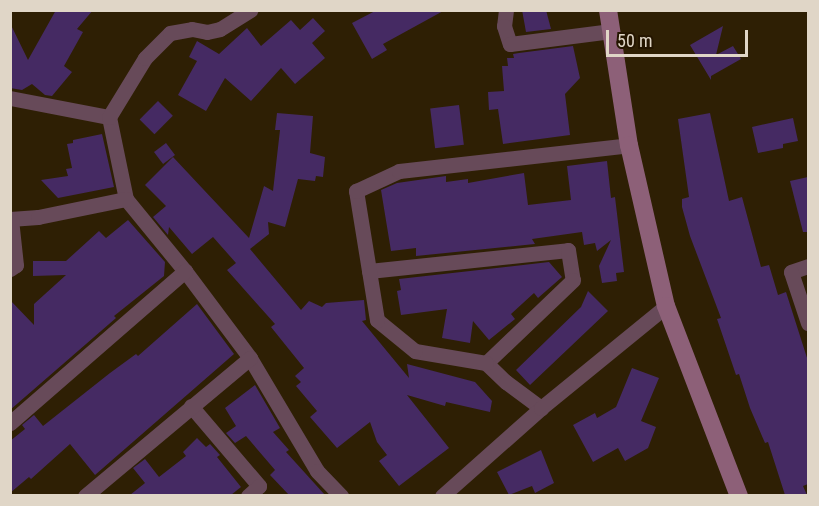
<!DOCTYPE html>
<style>
body{margin:0}
#map{position:relative;width:819px;height:506px;overflow:hidden;background:#2e1f04;font-family:"Roboto Condensed",sans-serif}
div>[style]{position:absolute}
.building>*{inset:0;background:#452a63;transform-origin:0 0}
.street>*{height:15px;margin:-7.5px;padding:0 7.5px;transform-origin:7.5px;border-radius:7.5px;background:#674a59}
.secondary>*{height:18px;margin:-9px;padding:0 9px;transform-origin:9px;border-radius:9px;background:#8d6078}
span{translate:-50% -50%;white-space:nowrap;text-align:center;line-height:1.15;-webkit-text-stroke:6px #241500;paint-order:stroke}
.frame{position:absolute;inset:0;border:12px solid #e0d6c7;pointer-events:none}
.scale{position:absolute;left:606px;top:30px;width:142px;height:27px;box-sizing:border-box;border:3px solid #e0d6c7;border-top:0;padding-left:8px;font-size:18px;line-height:21px;white-space:nowrap;color:#e0d6c7;-webkit-text-stroke:4px #241500;paint-order:stroke}
</style>
<div id="map">
<div class="building">
<div style="clip-path:polygon(56px 10px,93px 10px,77px 29px,83px 32px,64px 66px,72px 72px,52px 96px,45px 95px,32px 84px,22px 90px,10px 88px,10px 23px,28px 60px)"></div>
<div style="clip-path:polygon(377px 10px,445px 10px,383px 44px,387px 50px,372px 59px,352px 23px)"></div>
<div style="clip-path:polygon(522px 10px,546px 10px,551px 29px,526px 32px)"></div>
<div style="clip-path:polygon(313px 18px,325px 31px,312px 43px,325px 58px,295px 84px,281px 68px,251px 101px,225px 78px,206px 111px,178px 95px,197px 61px,189px 57px,197px 41px,219px 54px,247px 28px,261px 46px,291px 20px,300px 30px)"></div>
<div style="clip-path:polygon(723px 26px,716px 55px,733px 46px,741px 59px,711px 76px,711px 80px,690px 45px)"></div>
<div style="clip-path:polygon(573px 46px,580px 78px,565px 94px,570px 135px,503px 144px,498px 109px,489px 110px,488px 92px,504px 91px,502px 66px,508px 66px,507px 58px,514px 58px,513px 54px,519px 53px)"></div>
<div style="left:158px;top:101px;width:21px;height:26px;rotate:45deg"></div>
<div style="left:459px;top:105px;width:40px;height:29px;rotate:83deg"></div>
<div style="clip-path:polygon(277px 113px,313px 116px,310px 153px,325px 157px,323px 177px,316px 176px,315px 181px,298px 179px,285px 227px,268px 222px,269px 234px,250px 249px,301px 310px,309px 301px,322px 307px,326px 303px,364px 300px,366px 320px,362px 321px,409px 378px,407px 364px,475px 382px,492px 401px,490px 412px,446px 402px,445px 406px,407px 395px,449px 448px,399px 486px,379px 461px,387px 455px,377px 442px,370px 422px,337px 448px,310px 417px,317px 411px,296px 386px,301px 382px,295px 376px,304px 368px,271px 327px,275px 324px,227px 270px,236px 263px,213px 237px,192px 254px,169px 227px,168px 235px,153px 217px,166px 206px,145px 185px,173px 157px,249px 238px,264px 186px,273px 191px,280px 130px,275px 130px)"></div>
<div style="clip-path:polygon(710px 113px,729px 201px,742px 197px,761px 267px,769px 265px,778px 295px,786px 292px,808px 361px,808px 484px,803px 486px,807px 495px,785px 495px,768px 442px,765px 443px,750px 408px,739px 374px,736px 375px,717px 319px,721px 318px,690px 236px,682px 207px,682px 199px,689px 197px,678px 119px)"></div>
<div style="clip-path:polygon(793px 118px,798px 141px,783px 144px,783px 148px,758px 153px,752px 127px)"></div>
<div style="clip-path:polygon(102px 134px,114px 187px,58px 198px,41px 180px,68px 176px,66px 169px,72px 168px,67px 144px,73px 143px,73px 140px)"></div>
<div style="left:166px;top:143px;width:15px;height:15px;rotate:53deg"></div>
<div style="clip-path:polygon(607px 161px,611px 198px,615px 197px,624px 272px,616px 273px,617px 281px,602px 283px,599px 266px,611px 240px,597px 251px,595px 243px,584px 245px,582px 232px,532px 239px,535px 244px,416px 256px,416px 248px,391px 251px,381px 190px,397px 183px,446px 176px,446px 182px,468px 179px,468px 183px,524px 173px,528px 205px,571px 200px,567px 166px)"></div>
<div style="clip-path:polygon(808px 177px,808px 232px,803px 232px,790px 181px)"></div>
<div style="clip-path:polygon(128px 220px,165px 262px,164px 276px,114px 316px,116px 318px,10px 410px,10px 300px,34px 325px,34px 304px,66px 275px,33px 276px,33px 261px,66px 261px,99px 231px,106px 238px)"></div>
<div style="clip-path:polygon(549px 262px,562px 277px,538px 298px,534px 293px,511px 314px,515px 319px,489px 340px,473px 321px,470px 343px,442px 338px,447px 309px,401px 315px,397px 291px,401px 290px,399px 279px)"></div>
<div style="clip-path:polygon(588px 291px,608px 311px,530px 385px,516px 370px,581px 307px)"></div>
<div style="clip-path:polygon(197px 304px,234px 354px,95px 475px,70px 444px,31px 479px,29px 477px,10px 493px,10px 441px,25px 429px,22px 425px,34px 415px,43px 426px,110px 373px,136px 354px,138px 356px)"></div>
<div style="clip-path:polygon(632px 368px,659px 378px,641px 421px,656px 427px,648px 448px,625px 461px,618px 448px,593px 462px,573px 425px,595px 413px,597px 418px,616px 407px)"></div>
<div style="clip-path:polygon(255px 385px,280px 428px,273px 432px,289px 450px,286px 452px,325px 495px,289px 495px,270px 475px,275px 470px,246px 436px,235px 443px,226px 433px,236px 426px,225px 408px)"></div>
<div style="clip-path:polygon(197px 438px,206px 447px,210px 444px,220px 455px,217px 457px,241px 487px,231px 495px,130px 495px,145px 483px,133px 468px,145px 459px,159px 477px,186px 456px,183px 452px)"></div>
<div style="clip-path:polygon(541px 450px,554px 483px,535px 493px,532px 486px,509px 495px,497px 472px)"></div>
</div>
<div class="street">
<div style="left:506px;top:10px;width:16px;rotate:97deg"></div>
<div style="left:504px;top:26px;width:19px;rotate:72deg"></div>
<div style="left:510px;top:44px;width:102px;rotate:-7.3deg"></div>
<div style="left:10px;top:98px;width:101px;rotate:10.9deg"></div>
<div style="left:109px;top:117px;width:84px;rotate:78.3deg"></div>
<div style="left:126px;top:199px;width:93px;rotate:50.7deg"></div>
<div style="left:185px;top:271px;width:109px;rotate:53.2deg"></div>
<div style="left:250px;top:358px;width:131px;rotate:59.3deg"></div>
<div style="left:317px;top:471px;width:35px;rotate:46deg"></div>
<div style="left:109px;top:117px;width:69px;rotate:-58.6deg"></div>
<div style="left:145px;top:58px;width:35px;rotate:-45deg"></div>
<div style="left:170px;top:33px;width:22px;rotate:-10deg"></div>
<div style="left:192px;top:29px;width:15px;rotate:11deg"></div>
<div style="left:207px;top:32px;width:13px;rotate:-13deg"></div>
<div style="left:220px;top:29px;width:36px;rotate:-32deg"></div>
<div style="left:10px;top:219px;width:28px;rotate:-4deg"></div>
<div style="left:38px;top:217px;width:90px;rotate:-11.6deg"></div>
<div style="left:808px;top:266px;width:18px;rotate:161deg"></div>
<div style="left:791px;top:272px;width:54px;rotate:71.6deg"></div>
<div style="left:10px;top:269px;width:7px;rotate:-34deg"></div>
<div style="left:16px;top:265px;width:46px;rotate:-96.2deg"></div>
<div style="left:369px;top:271px;width:200px;rotate:-6deg"></div>
<div style="left:568px;top:250px;width:30px;rotate:81deg"></div>
<div style="left:573px;top:280px;width:120px;rotate:136.3deg"></div>
<div style="left:486px;top:363px;width:28px;rotate:44deg"></div>
<div style="left:506px;top:382px;width:44px;rotate:36.6deg"></div>
<div style="left:486px;top:363px;width:72px;rotate:-170.4deg"></div>
<div style="left:415px;top:351px;width:49px;rotate:-140.8deg"></div>
<div style="left:377px;top:320px;width:131px;rotate:-99.2deg"></div>
<div style="left:356px;top:191px;width:47px;rotate:-24.9deg"></div>
<div style="left:399px;top:171px;width:231px;rotate:-6.4deg"></div>
<div style="left:191px;top:406px;width:105px;rotate:49.6deg"></div>
<div style="left:259px;top:486px;width:15px;rotate:138deg"></div>
<div style="left:10px;top:423px;width:232px;rotate:-41deg"></div>
<div style="left:85px;top:496px;width:215px;rotate:-39.9deg"></div>
<div style="left:442px;top:496px;width:132px;rotate:-41.6deg"></div>
<div style="left:541px;top:408px;width:161px;rotate:-39.2deg"></div>
</div>
<div class="secondary">
<div style="left:608px;top:10px;width:137px;rotate:81.2deg"></div>
<div style="left:629px;top:145px;width:165px;rotate:77.1deg"></div>
<div style="left:666px;top:306px;width:204px;rotate:69deg"></div>
</div>
<div class="frame"></div>
<div class="scale">50 m</div>
</div>
